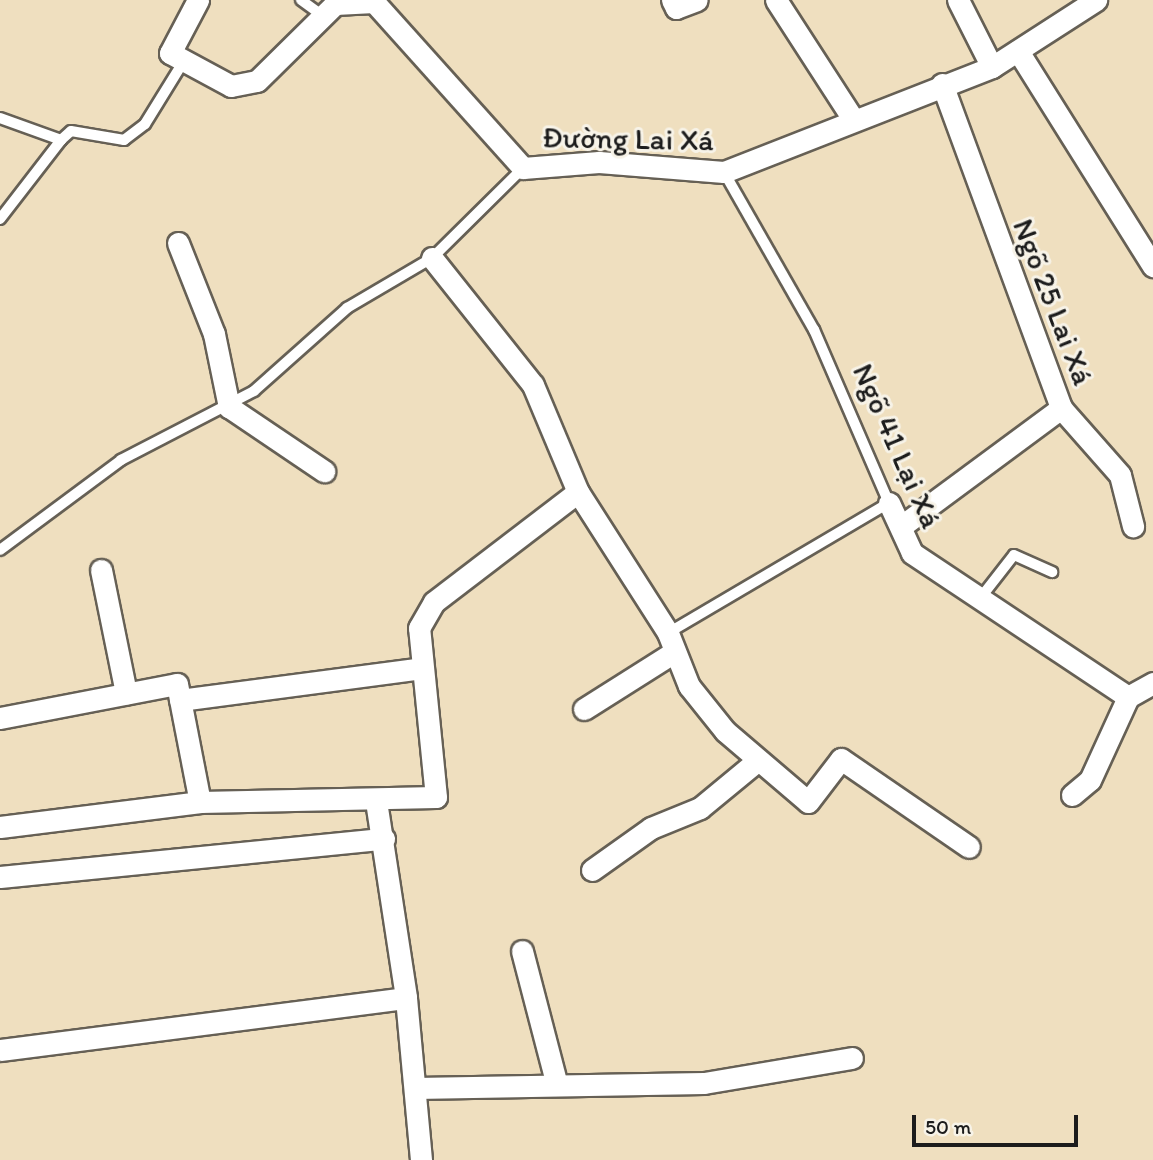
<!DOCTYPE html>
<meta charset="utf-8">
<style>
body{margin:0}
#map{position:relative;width:1153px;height:1160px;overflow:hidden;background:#efdfbf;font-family:Itim,sans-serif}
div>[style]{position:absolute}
.roads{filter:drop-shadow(2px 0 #666055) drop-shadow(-2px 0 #666055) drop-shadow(0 2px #666055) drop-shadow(0 -2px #666055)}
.service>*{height:10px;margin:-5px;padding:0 5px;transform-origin:5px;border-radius:5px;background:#fff}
.minor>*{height:21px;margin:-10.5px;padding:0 10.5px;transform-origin:10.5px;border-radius:10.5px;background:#fff}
span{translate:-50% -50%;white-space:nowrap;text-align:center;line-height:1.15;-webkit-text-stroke:6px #f7f3e8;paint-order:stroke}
.street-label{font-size:30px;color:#1c1c1c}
.scale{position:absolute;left:912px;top:1115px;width:166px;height:32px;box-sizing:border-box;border:4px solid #1c1c1c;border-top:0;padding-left:9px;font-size:21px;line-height:24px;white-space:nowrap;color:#1c1c1c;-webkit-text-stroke:5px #f7f3e8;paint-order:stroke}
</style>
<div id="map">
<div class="roads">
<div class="service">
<div style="left:301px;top:0;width:27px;rotate:36deg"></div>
<div style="left:0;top:118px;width:65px;rotate:19.8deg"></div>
<div style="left:61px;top:140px;width:13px;rotate:-42deg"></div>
<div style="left:71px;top:131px;width:54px;rotate:9.6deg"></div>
<div style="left:124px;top:140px;width:26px;rotate:-37deg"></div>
<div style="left:145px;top:124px;width:70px;rotate:-58.3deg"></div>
<div style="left:0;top:219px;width:100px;rotate:-52.3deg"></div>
<div style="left:0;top:550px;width:151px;rotate:-36.6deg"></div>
<div style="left:121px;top:460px;width:150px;rotate:-27.4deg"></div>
<div style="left:254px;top:391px;width:125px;rotate:-41.7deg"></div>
<div style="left:347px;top:308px;width:99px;rotate:-30.5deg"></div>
<div style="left:432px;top:258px;width:128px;rotate:-44.7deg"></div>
<div style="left:978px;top:601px;width:58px;rotate:-52deg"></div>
<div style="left:1014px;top:555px;width:42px;rotate:24.1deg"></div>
<div style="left:668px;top:633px;width:256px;rotate:-30.5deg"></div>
<div style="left:889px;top:503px;width:189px;rotate:-113.4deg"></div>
<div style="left:814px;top:330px;width:182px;rotate:-119.7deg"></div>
</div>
<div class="minor">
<div style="left:198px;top:0;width:60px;rotate:117.8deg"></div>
<div style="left:170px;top:53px;width:69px;rotate:28.4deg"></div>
<div style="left:231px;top:86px;width:26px;rotate:-11deg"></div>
<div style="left:257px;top:81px;width:110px;rotate:-44.6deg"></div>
<div style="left:335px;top:4px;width:39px;rotate:-3deg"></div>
<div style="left:374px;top:2px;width:223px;rotate:48.1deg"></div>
<div style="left:523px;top:168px;width:76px;rotate:-4.5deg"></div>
<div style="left:599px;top:162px;width:125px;rotate:4.6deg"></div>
<div style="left:724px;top:172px;width:288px;rotate:-21.4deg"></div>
<div style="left:992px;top:67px;width:124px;rotate:-32.8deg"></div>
<div style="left:672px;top:0;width:9px;rotate:63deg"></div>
<div style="left:676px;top:8px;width:22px;rotate:-21deg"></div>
<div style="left:776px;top:0;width:142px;rotate:57.1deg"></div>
<div style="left:958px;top:0;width:75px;rotate:63.1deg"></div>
<div style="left:1018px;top:51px;width:254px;rotate:57.9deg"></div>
<div style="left:942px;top:84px;width:345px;rotate:69.8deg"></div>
<div style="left:1061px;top:408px;width:89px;rotate:48.6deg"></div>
<div style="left:1120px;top:475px;width:53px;rotate:75.7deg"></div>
<div style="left:178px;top:243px;width:98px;rotate:68.4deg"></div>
<div style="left:214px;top:334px;width:75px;rotate:78.4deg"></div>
<div style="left:229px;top:407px;width:115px;rotate:34deg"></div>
<div style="left:432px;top:258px;width:162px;rotate:51.5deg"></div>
<div style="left:533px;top:385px;width:116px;rotate:67.2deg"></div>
<div style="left:578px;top:492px;width:167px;rotate:57.4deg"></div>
<div style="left:668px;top:633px;width:57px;rotate:68.4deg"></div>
<div style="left:689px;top:686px;width:58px;rotate:51.3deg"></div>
<div style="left:725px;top:731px;width:109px;rotate:40.5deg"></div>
<div style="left:808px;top:802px;width:54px;rotate:-52.5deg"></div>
<div style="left:841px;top:759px;width:155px;rotate:34.5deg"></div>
<div style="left:889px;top:503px;width:55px;rotate:65.3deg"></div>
<div style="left:912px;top:553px;width:260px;rotate:33.7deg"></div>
<div style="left:903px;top:525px;width:197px;rotate:-36.5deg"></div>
<div style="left:101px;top:570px;width:126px;rotate:78.5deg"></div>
<div style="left:180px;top:700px;width:244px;rotate:-7.5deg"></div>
<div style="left:584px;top:709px;width:103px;rotate:-32.3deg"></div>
<div style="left:0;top:718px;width:180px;rotate:-10.9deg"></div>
<div style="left:177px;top:684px;width:120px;rotate:79deg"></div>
<div style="left:1072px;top:795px;width:23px;rotate:-40deg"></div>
<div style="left:1090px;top:780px;width:91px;rotate:-65.4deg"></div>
<div style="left:1128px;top:697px;width:29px;rotate:-29deg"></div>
<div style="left:376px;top:801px;width:199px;rotate:81.3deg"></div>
<div style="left:406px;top:998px;width:163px;rotate:84.7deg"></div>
<div style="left:0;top:827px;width:202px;rotate:-7.1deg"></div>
<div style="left:200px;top:802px;width:236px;rotate:-1.2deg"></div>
<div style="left:436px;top:797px;width:170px;rotate:-95.7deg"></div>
<div style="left:419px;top:628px;width:30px;rotate:-60deg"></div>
<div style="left:434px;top:602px;width:181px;rotate:-37.4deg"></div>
<div style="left:592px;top:870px;width:72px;rotate:-35.4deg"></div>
<div style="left:651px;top:828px;width:53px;rotate:-22.2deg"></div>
<div style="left:700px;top:808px;width:74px;rotate:-39.5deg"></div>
<div style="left:0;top:877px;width:386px;rotate:-5.7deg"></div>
<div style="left:522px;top:951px;width:138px;rotate:75.4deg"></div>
<div style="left:0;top:1050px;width:409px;rotate:-7.3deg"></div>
<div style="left:415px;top:1088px;width:289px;rotate:-1deg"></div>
<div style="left:704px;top:1083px;width:150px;rotate:-9.6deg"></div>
</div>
</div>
<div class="street-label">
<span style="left:628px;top:139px;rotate:1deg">Đường Lai Xá</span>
<span style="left:1053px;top:302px;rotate:69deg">Ngõ 25 Lai Xá</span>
<span style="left:897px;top:446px;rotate:66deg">Ngõ 41 Lại Xá</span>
</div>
<div class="scale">50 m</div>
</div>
